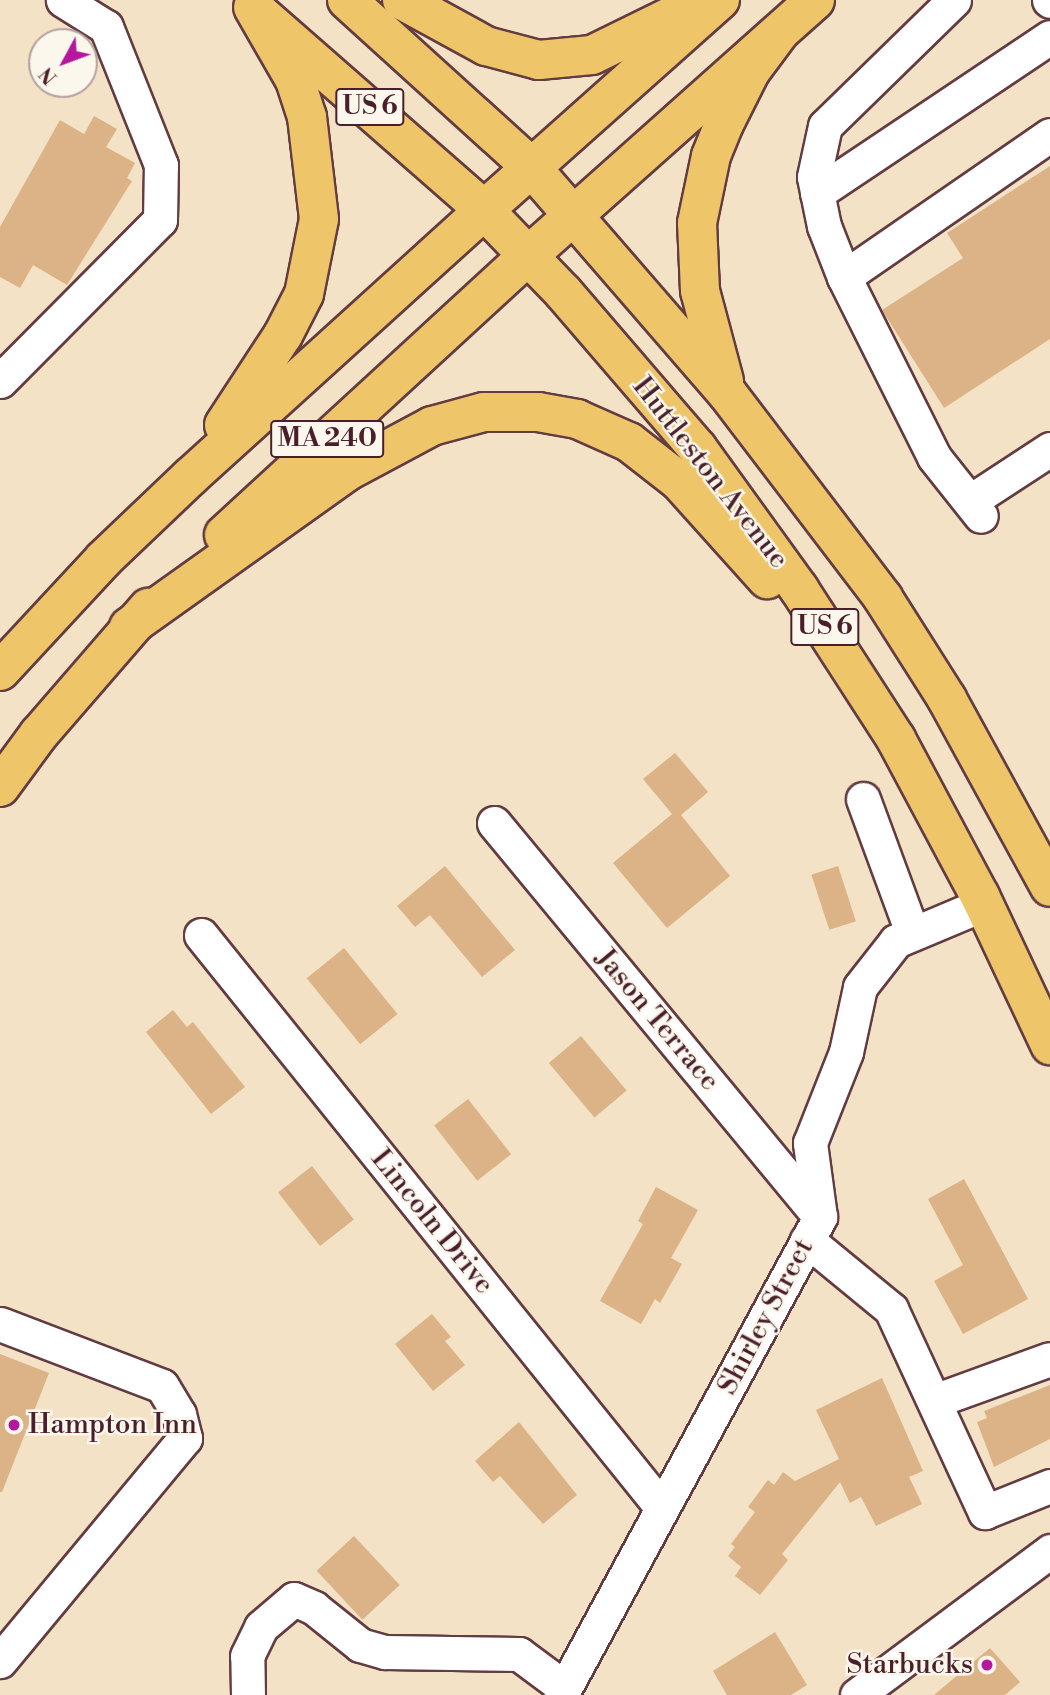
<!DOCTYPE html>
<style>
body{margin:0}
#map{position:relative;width:1050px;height:1695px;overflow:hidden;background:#f3e2c5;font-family:"Libre Bodoni",serif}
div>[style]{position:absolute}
.building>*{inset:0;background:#dbb386;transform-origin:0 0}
.roads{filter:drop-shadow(2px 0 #633c42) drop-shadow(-2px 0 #633c42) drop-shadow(0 2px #633c42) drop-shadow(0 -2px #633c42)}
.minor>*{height:33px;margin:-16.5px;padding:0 16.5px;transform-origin:16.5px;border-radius:16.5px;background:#fff}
.major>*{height:38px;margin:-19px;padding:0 19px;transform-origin:19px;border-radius:19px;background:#eec569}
.highway>*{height:38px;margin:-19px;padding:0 19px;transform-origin:19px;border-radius:19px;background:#eec569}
.dots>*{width:19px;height:19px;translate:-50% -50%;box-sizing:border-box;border:4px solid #fbf7ec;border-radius:50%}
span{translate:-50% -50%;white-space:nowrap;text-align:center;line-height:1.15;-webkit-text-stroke:5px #fbf7ec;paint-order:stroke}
.shield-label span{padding:2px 5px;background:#fbf7ec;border:2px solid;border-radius:5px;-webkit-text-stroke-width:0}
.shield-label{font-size:26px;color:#4a1f2b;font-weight:700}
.street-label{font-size:28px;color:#4a1f2b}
.poi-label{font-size:28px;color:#4a1f2b}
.left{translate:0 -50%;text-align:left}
.right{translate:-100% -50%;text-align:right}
.north{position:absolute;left:28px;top:28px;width:70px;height:70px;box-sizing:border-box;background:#fbf7ec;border:2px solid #b4a19f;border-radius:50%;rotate:229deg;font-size:19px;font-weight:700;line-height:28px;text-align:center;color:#4a1f2b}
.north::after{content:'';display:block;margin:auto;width:24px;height:32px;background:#b5179e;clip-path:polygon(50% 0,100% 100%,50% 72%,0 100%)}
</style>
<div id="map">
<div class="building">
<div style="clip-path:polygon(94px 116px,117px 129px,106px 147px,135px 163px,127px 178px,132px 181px,67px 285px,33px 265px,20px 288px,0 277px,0 227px,60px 120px,84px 134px)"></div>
<div style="clip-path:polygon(1050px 166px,1050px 339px,944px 408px,882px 310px,963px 258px,947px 233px)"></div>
<div style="clip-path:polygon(675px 753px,708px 792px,681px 815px,730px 876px,667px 928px,613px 863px,672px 814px,643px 779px)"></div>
<div style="clip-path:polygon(445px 866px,515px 950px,482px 977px,430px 915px,415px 927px,397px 906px)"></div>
<div style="left:838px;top:866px;width:58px;height:28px;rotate:72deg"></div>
<div style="left:344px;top:948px;width:85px;height:48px;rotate:51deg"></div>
<div style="clip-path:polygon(173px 1010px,187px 1027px,193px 1022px,245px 1087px,211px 1114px,146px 1032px)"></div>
<div style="left:581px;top:1036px;width:71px;height:42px;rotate:50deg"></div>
<div style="left:468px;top:1099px;width:70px;height:43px;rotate:52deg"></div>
<div style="left:312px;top:1166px;width:68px;height:43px;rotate:52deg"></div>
<div style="clip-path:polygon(964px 1179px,1028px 1299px,963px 1334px,934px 1281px,963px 1265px,928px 1199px)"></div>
<div style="clip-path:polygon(656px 1187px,698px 1210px,671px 1258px,682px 1264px,660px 1303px,655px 1299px,641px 1324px,600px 1301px,643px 1224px,638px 1221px)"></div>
<div style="clip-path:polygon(432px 1314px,451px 1337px,445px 1341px,465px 1365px,433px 1391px,395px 1344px)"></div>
<div style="clip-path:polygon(0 1354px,49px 1373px,2px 1492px,0 1492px)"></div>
<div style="clip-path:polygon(882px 1378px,923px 1471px,909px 1477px,922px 1504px,876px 1526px,861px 1497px,850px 1503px,840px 1482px,782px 1554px,788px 1560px,760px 1595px,735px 1576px,741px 1567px,728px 1556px,735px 1547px,731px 1544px,755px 1512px,748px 1507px,768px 1480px,774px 1485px,783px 1472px,795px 1481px,839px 1459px,816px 1410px)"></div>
<div style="clip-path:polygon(1050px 1385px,1050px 1439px,994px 1467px,977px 1422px,987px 1418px,984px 1411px)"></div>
<div style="clip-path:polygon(519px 1422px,577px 1495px,543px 1524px,500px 1476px,493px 1482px,475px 1461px)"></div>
<div style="left:354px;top:1536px;width:67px;height:51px;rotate:47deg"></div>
<div style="clip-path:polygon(775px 1632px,807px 1685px,791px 1695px,727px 1695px,713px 1671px)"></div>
<div style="clip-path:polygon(990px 1648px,1020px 1682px,1005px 1695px,934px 1695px)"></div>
</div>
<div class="roads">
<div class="minor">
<div style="left:954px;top:0;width:180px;rotate:135.7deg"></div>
<div style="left:825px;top:126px;width:52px;rotate:102.2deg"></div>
<div style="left:814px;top:177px;width:50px;rotate:78.5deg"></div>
<div style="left:824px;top:226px;width:55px;rotate:68.6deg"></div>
<div style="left:844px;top:277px;width:201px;rotate:63.4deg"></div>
<div style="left:934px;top:457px;width:75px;rotate:51.5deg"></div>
<div style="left:1049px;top:0;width:1px;rotate:45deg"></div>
<div style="left:817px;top:193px;width:280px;rotate:-33.8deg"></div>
<div style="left:844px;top:277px;width:250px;rotate:-34.6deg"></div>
<div style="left:0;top:381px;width:227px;rotate:-45.2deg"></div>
<div style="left:160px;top:220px;width:55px;rotate:-89deg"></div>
<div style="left:161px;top:165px;width:149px;rotate:-111.7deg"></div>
<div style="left:106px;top:27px;width:51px;rotate:-147.9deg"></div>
<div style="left:972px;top:500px;width:93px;rotate:-33.2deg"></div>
<div style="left:863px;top:799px;width:142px;rotate:69.8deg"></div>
<div style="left:494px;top:823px;width:511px;rotate:50.4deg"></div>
<div style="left:201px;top:935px;width:735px;rotate:51.18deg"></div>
<div style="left:807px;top:1240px;width:109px;rotate:39.4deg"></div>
<div style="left:891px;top:1309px;width:224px;rotate:65.2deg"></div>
<div style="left:985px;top:1512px;width:70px;rotate:-21.8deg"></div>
<div style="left:0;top:1324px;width:173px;rotate:20.9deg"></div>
<div style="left:162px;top:1386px;width:33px;rotate:59deg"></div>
<div style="left:179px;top:1414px;width:25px;rotate:76deg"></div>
<div style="left:185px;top:1438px;width:290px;rotate:129.7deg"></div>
<div style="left:934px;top:1401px;width:123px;rotate:-19.9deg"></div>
<div style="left:248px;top:1695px;width:39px;rotate:-91deg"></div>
<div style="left:247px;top:1656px;width:32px;rotate:-64deg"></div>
<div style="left:261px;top:1627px;width:43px;rotate:-40.3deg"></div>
<div style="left:294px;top:1599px;width:22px;rotate:24deg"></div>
<div style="left:314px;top:1608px;width:59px;rotate:38.8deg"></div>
<div style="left:360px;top:1645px;width:26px;rotate:16deg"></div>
<div style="left:385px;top:1652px;width:134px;rotate:0.9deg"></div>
<div style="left:519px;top:1654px;width:57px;rotate:36.5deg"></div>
<div style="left:561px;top:1695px;width:544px;rotate:-61.55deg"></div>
<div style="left:820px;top:1217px;width:75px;rotate:-97.7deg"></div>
<div style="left:810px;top:1143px;width:98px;rotate:-68.4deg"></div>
<div style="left:846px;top:1052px;width:66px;rotate:-77.8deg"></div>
<div style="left:860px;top:987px;width:58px;rotate:-52deg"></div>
<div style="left:896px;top:941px;width:95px;rotate:-22.8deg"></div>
<div style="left:857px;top:1695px;width:241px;rotate:-36.7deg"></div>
</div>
<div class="major">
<div style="left:347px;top:0;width:248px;rotate:42.2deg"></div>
<div style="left:402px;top:0;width:96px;rotate:28.7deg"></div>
<div style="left:486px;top:46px;width:55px;rotate:14.8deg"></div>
<div style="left:539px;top:60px;width:53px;rotate:-5.4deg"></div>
<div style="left:592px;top:55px;width:109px;rotate:-26.1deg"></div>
<div style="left:257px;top:11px;width:302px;rotate:41.2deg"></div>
<div style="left:484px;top:210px;width:316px;rotate:-41.7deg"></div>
<div style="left:529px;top:255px;width:383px;rotate:-41.7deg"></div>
</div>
<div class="highway">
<div style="left:531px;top:167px;width:299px;rotate:49.1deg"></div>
<div style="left:727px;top:393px;width:258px;rotate:52.7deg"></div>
<div style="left:883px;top:598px;width:120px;rotate:57.6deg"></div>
<div style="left:947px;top:699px;width:214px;rotate:61.3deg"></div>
<div style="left:724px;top:381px;width:93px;rotate:-104.9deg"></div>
<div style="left:700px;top:291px;width:68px;rotate:-92.5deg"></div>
<div style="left:697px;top:223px;width:68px;rotate:-78.2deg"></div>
<div style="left:711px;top:156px;width:35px;rotate:-68deg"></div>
<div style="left:724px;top:124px;width:58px;rotate:-63.4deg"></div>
<div style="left:750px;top:72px;width:49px;rotate:-53.4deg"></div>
<div style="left:224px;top:425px;width:108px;rotate:-56.8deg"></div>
<div style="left:283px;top:335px;width:46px;rotate:-62.9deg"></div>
<div style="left:304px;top:294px;width:76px;rotate:-78.7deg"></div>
<div style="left:319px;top:219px;width:103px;rotate:-96.7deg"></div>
<div style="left:307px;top:117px;width:39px;rotate:-108deg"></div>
<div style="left:295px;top:80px;width:84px;rotate:-119.9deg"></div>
<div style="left:224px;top:535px;width:414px;rotate:-42.6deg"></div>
<div style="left:129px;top:627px;width:267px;rotate:-35.5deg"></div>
<div style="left:346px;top:472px;width:98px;rotate:-28.1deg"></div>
<div style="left:432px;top:426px;width:54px;rotate:-15.1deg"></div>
<div style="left:484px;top:412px;width:54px"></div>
<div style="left:538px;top:412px;width:40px;rotate:10deg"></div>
<div style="left:577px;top:419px;width:57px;rotate:23.9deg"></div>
<div style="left:629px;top:442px;width:63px;rotate:38deg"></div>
<div style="left:679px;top:481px;width:132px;rotate:48.1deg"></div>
<div style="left:0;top:671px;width:153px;rotate:-47.1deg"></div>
<div style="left:104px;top:559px;width:119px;rotate:-43.6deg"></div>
<div style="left:190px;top:477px;width:397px;rotate:-42.2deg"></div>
<div style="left:484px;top:210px;width:114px;rotate:46.1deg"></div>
<div style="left:563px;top:292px;width:207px;rotate:49.3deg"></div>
<div style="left:698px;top:449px;width:173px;rotate:54.2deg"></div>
<div style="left:799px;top:589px;width:179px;rotate:57.1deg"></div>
<div style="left:896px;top:739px;width:178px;rotate:61.9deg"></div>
<div style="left:980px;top:896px;width:165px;rotate:64.8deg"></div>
<div style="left:0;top:787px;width:66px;rotate:-53.7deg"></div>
<div style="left:39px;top:734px;width:167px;rotate:-49.1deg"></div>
</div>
</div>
<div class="dots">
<div style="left:14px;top:1425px;background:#b5179e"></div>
<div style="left:987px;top:1665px;background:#b5179e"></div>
</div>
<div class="shield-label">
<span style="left:370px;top:107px">US 6</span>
<span style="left:327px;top:439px">MA 240</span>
<span style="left:825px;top:627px">US 6</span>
</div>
<div class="street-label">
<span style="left:710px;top:473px;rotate:52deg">Huttleston Avenue</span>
<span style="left:657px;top:1020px;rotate:50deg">Jason Terrace</span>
<span style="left:432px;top:1222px;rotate:51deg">Lincoln Drive</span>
<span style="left:766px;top:1317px;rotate:-62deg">Shirley Street</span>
</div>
<div class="poi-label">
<span class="left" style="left:28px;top:1425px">Hampton Inn</span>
<span class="right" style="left:973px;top:1665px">Starbucks</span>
</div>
<div class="north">N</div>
</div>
